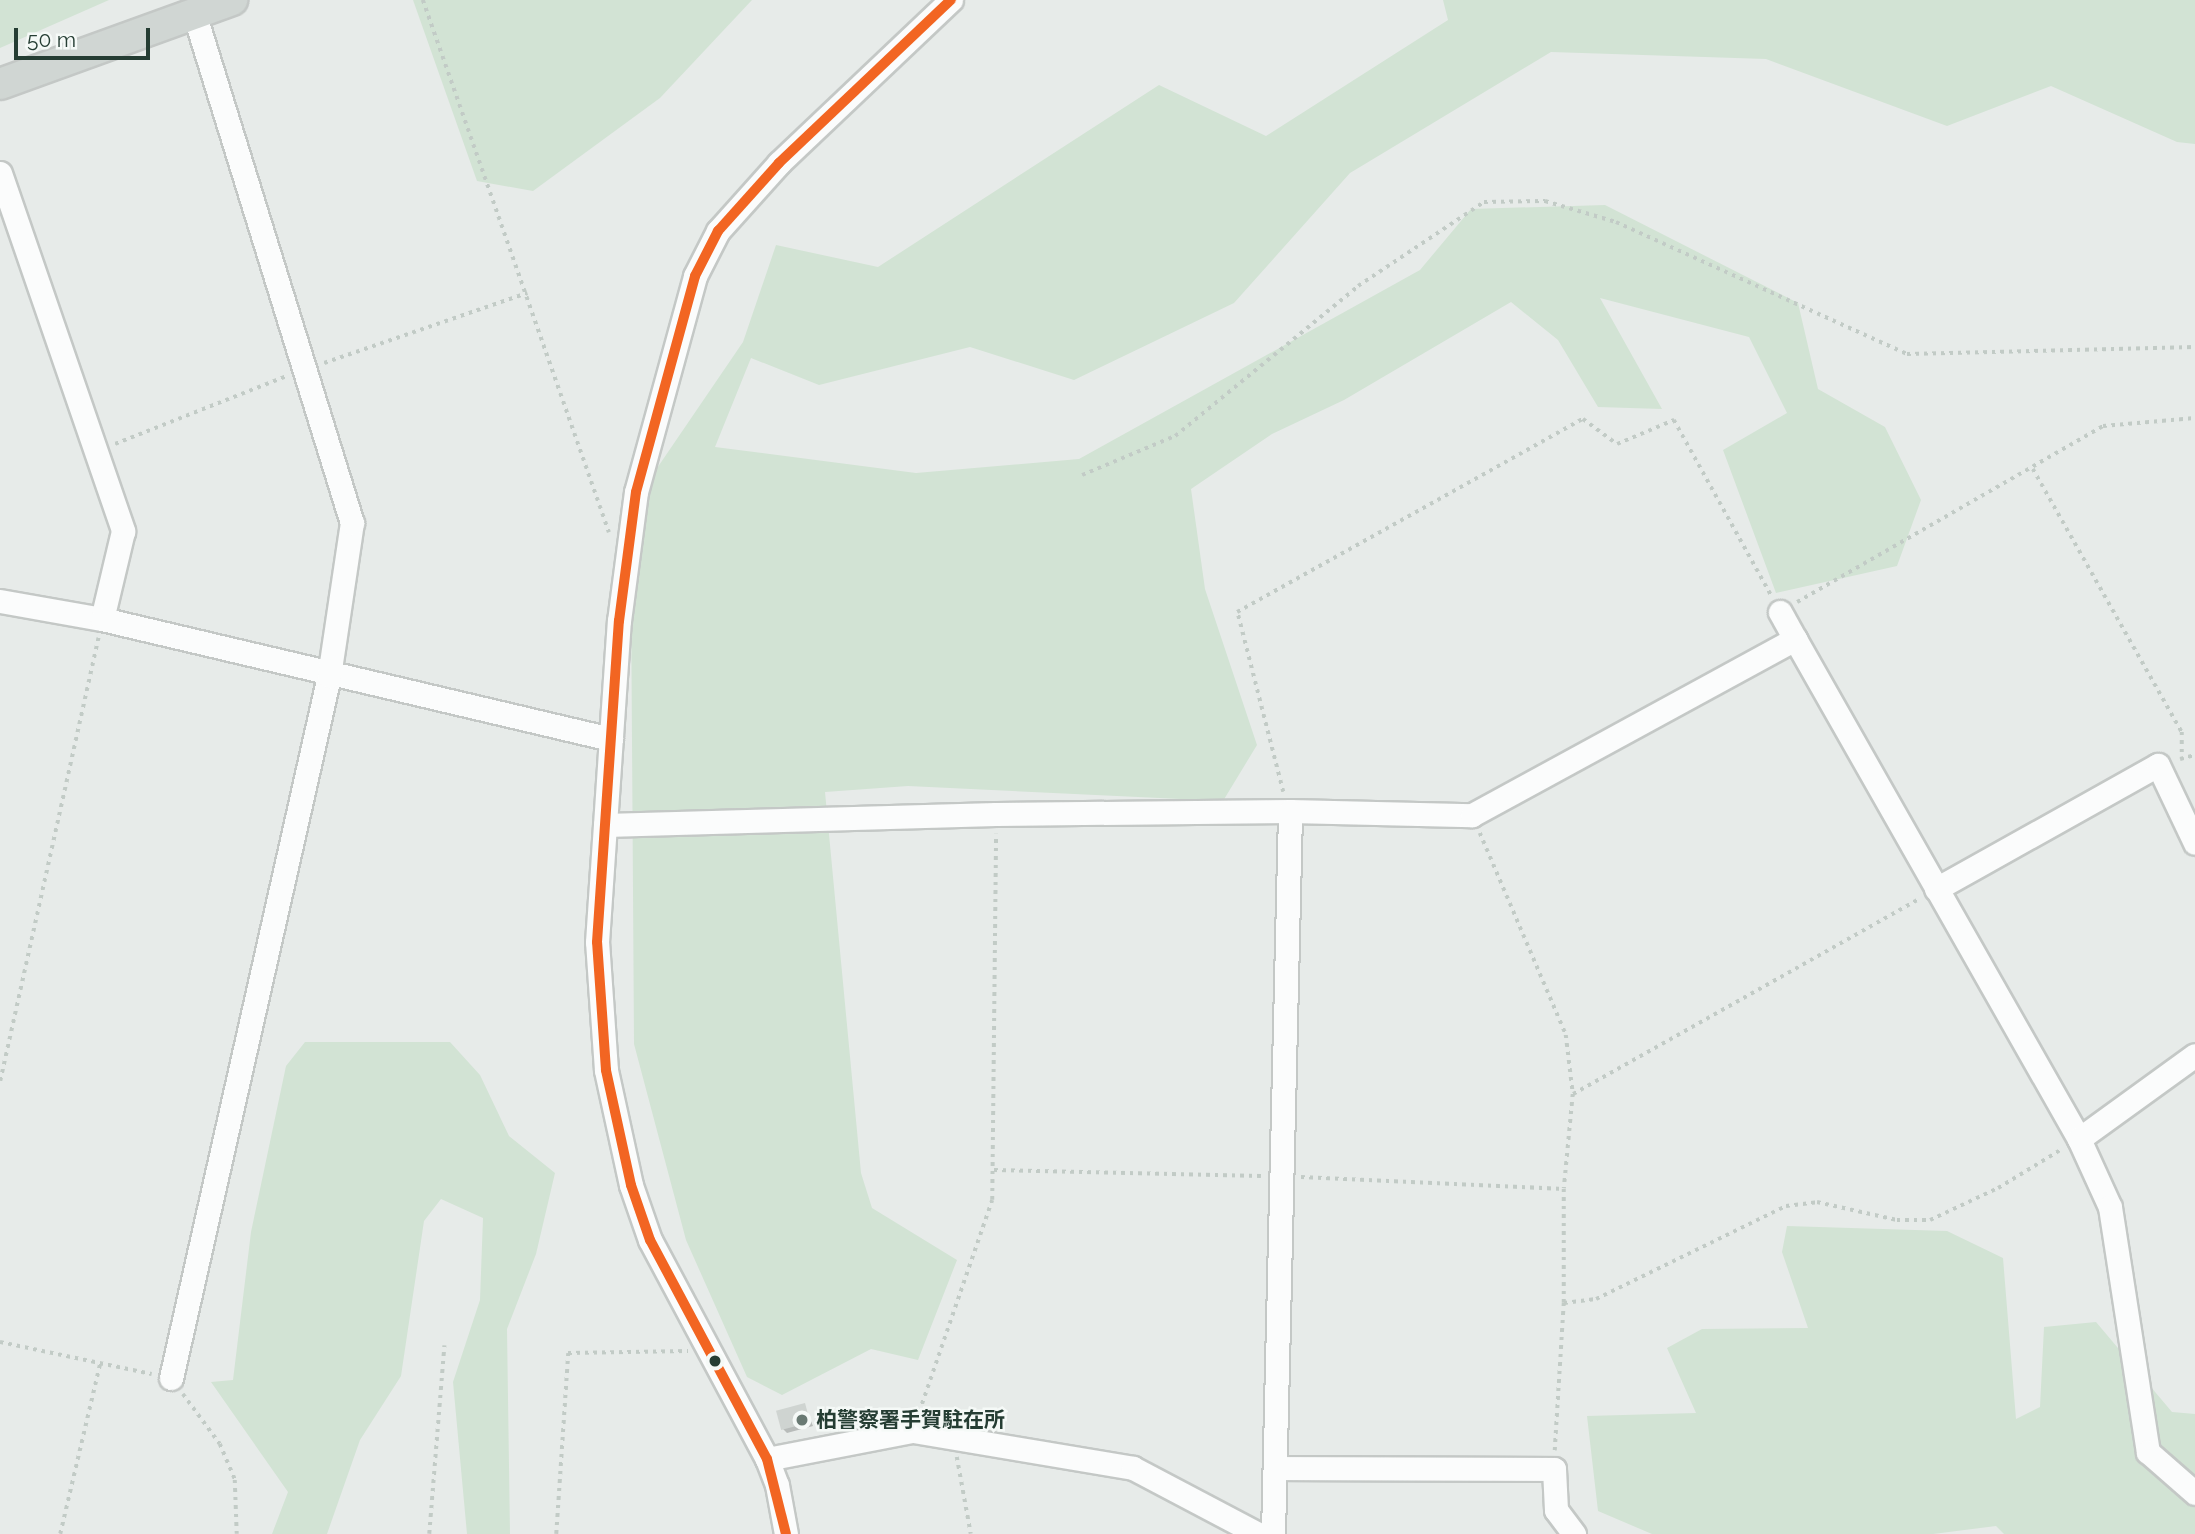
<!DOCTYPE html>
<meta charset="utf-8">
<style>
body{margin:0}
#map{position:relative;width:2195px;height:1534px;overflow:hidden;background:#e7ebe9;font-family:Raleway,"Noto Sans JP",sans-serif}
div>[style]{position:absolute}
.green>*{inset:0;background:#d2e3d4}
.shadow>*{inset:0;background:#0003}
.building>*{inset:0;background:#cfd4d1;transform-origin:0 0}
.path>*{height:3.5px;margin-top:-1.75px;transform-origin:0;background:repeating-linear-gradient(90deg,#c2cbc6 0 3.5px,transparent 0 8.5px)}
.roads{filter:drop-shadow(2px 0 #c4c8c6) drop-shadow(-2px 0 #c4c8c6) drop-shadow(0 2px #c4c8c6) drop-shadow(0 -2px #c4c8c6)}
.minor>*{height:23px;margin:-11.5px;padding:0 11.5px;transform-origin:11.5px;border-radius:11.5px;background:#fbfcfc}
.major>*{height:30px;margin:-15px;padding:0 15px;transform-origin:15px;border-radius:15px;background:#d0d6d3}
.bus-1>*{height:10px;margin:-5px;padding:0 5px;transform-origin:5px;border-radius:5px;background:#f26522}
.dots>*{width:19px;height:19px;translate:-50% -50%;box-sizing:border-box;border:4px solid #f5f9f7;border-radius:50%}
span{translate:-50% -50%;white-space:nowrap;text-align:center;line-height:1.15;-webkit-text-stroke:5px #f5f9f7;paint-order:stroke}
.poi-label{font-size:21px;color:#253d33;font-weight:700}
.left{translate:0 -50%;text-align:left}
.scale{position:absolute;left:14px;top:28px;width:136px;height:32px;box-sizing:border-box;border:4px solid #253d33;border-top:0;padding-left:9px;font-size:21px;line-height:24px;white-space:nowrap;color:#253d33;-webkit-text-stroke:5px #f5f9f7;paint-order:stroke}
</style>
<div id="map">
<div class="green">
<div style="clip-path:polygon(0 0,109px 0,0 48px)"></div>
<div style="clip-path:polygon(413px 0,752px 0,660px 98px,533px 191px,477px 181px)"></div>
<div style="clip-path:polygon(1443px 0,2195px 0,2195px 144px,2177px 142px,2051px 86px,1947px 126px,1766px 59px,1551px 52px,1350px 173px,1234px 303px,1074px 380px,970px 347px,819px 385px,751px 358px,715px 447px,916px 473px,1079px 459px,1420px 270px,1471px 209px,1605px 205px,1798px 303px,1818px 389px,1885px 427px,1921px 500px,1897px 566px,1776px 593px,1723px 450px,1787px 413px,1749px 337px,1600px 298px,1662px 409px,1598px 407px,1558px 340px,1511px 302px,1344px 400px,1272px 434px,1191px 489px,1205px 589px,1257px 745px,1223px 801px,908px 786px,825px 792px,861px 1173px,872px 1208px,957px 1260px,918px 1360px,871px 1349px,782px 1395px,747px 1377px,686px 1240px,634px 1044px,631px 589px,651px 477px,743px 342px,776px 245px,878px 267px,1159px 85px,1266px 136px,1448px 20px)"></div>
<div style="clip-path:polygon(305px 1042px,450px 1042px,480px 1075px,509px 1136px,555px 1173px,536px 1254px,507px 1329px,510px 1534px,467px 1534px,453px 1382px,480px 1300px,483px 1218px,441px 1199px,424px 1221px,401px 1376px,360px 1440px,327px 1534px,272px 1534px,288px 1492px,211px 1382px,233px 1380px,251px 1232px,286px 1066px)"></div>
<div style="clip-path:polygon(1787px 1226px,1947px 1231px,2003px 1258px,2016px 1419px,2040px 1407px,2044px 1327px,2096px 1322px,2172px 1412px,2195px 1414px,2195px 1534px,2004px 1534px,1996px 1526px,1933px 1534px,1652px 1534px,1598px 1511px,1587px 1416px,1696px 1413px,1667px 1348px,1702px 1329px,1808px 1328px,1782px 1252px)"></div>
</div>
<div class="shadow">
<div style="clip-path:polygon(804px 1405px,813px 1426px,787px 1433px,783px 1429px)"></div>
</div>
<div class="building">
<div style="left:805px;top:1403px;width:20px;height:30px;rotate:75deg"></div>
</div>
<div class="path">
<div style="left:423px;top:0;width:564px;rotate:70.73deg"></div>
<div style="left:324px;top:363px;width:215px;rotate:-19deg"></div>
<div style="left:115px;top:444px;width:185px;rotate:-21.6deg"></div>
<div style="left:2033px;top:469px;width:302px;rotate:60.5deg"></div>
<div style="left:2182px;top:732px;width:27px;rotate:90deg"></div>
<div style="left:1082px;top:475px;width:101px;rotate:-22.8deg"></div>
<div style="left:1175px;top:436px;width:237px;rotate:-39.3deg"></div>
<div style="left:1358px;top:286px;width:151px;rotate:-33.7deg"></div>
<div style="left:1484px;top:202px;width:61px;rotate:-0.9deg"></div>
<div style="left:1545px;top:201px;width:74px;rotate:16.5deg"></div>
<div style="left:1616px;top:222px;width:320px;rotate:24.4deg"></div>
<div style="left:1907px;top:354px;width:288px;rotate:-1.4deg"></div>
<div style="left:1797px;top:602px;width:353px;rotate:-29.9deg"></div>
<div style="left:2103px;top:426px;width:92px;rotate:-5deg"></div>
<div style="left:2180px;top:759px;width:16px;rotate:-15deg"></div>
<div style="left:1283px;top:792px;width:186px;rotate:-104.3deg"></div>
<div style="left:1237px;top:612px;width:396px;rotate:-29.2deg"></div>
<div style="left:1583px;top:419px;width:42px;rotate:36.3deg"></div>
<div style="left:1617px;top:444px;width:62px;rotate:-22.8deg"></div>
<div style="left:1674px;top:420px;width:200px;rotate:61deg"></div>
<div style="left:1480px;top:833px;width:220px;rotate:66.9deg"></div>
<div style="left:1566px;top:1035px;width:59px;rotate:83.2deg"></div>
<div style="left:1573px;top:1094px;width:95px;rotate:95.4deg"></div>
<div style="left:1564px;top:1189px;width:114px;rotate:90deg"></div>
<div style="left:1564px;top:1303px;width:148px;rotate:93.5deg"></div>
<div style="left:0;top:1081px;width:454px;rotate:-77.5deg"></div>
<div style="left:1573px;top:1094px;width:397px;rotate:-29.4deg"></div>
<div style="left:994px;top:1170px;width:267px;rotate:1.3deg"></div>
<div style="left:1301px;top:1177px;width:263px;rotate:2.6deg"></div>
<div style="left:1564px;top:1303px;width:32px;rotate:-7deg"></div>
<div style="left:1596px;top:1299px;width:212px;rotate:-26.1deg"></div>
<div style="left:1786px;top:1206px;width:31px;rotate:-7deg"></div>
<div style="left:1817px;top:1202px;width:82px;rotate:12.7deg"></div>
<div style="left:1897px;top:1220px;width:33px"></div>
<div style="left:1930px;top:1220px;width:75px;rotate:-25.2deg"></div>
<div style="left:1998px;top:1188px;width:75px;rotate:-31.4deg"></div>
<div style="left:0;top:1342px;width:155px;rotate:11.9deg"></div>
<div style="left:183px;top:1394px;width:62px;rotate:53.5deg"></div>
<div style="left:220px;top:1444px;width:39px;rotate:67deg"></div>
<div style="left:235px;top:1480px;width:54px;rotate:87.9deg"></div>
<div style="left:919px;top:1412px;width:224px;rotate:-71deg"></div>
<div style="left:992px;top:1200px;width:366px;rotate:-89.4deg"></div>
<div style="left:957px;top:1457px;width:78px;rotate:79.7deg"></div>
<div style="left:60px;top:1534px;width:176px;rotate:-76.8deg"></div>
<div style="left:429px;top:1534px;width:189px;rotate:-85.4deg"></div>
<div style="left:556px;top:1534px;width:181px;rotate:-86.2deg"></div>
<div style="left:568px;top:1353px;width:120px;rotate:-1deg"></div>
</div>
<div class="roads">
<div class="minor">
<div style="left:0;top:173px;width:379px;rotate:71deg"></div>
<div style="left:123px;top:531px;width:90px;rotate:103.4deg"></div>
<div style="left:0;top:601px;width:104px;rotate:10deg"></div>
<div style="left:102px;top:619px;width:523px;rotate:13.27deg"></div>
<div style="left:1780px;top:612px;width:31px;rotate:61deg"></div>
<div style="left:605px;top:825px;width:391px;rotate:-1.6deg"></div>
<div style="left:996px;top:814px;width:294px;rotate:-0.6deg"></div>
<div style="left:1290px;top:811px;width:182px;rotate:1.3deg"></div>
<div style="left:1472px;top:815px;width:368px;rotate:-28.6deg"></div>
<div style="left:1795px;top:639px;width:575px;rotate:60.4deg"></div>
<div style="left:2079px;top:1139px;width:143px;rotate:-35.9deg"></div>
<div style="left:1936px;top:889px;width:254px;rotate:-29.2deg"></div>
<div style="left:2158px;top:765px;width:86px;rotate:64.6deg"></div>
<div style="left:2079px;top:1139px;width:75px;rotate:65.5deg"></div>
<div style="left:2110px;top:1207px;width:248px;rotate:81.2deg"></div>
<div style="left:2148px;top:1452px;width:62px;rotate:41.1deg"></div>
<div style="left:171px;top:1378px;width:720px;rotate:-77.32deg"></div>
<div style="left:329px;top:676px;width:155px;rotate:-81.5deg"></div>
<div style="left:352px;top:523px;width:534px;rotate:-107.21deg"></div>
<div style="left:767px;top:1459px;width:149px;rotate:-10.9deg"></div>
<div style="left:913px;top:1431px;width:223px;rotate:9.5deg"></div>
<div style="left:1133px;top:1468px;width:141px;rotate:27.8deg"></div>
<div style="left:1275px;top:1468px;width:279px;rotate:0.2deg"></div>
<div style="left:1554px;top:1469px;width:41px;rotate:87.2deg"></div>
<div style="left:1556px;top:1510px;width:30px;rotate:53deg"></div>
<div style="left:786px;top:1534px;width:50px;rotate:-100.4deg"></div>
<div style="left:777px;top:1485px;width:28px;rotate:-111deg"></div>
<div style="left:767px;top:1459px;width:248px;rotate:-118.1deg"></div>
<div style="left:650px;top:1240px;width:58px;rotate:-109.1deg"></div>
<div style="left:631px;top:1185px;width:118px;rotate:-102.3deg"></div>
<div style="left:606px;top:1070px;width:128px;rotate:-94deg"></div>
<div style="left:597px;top:942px;width:322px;rotate:-86.1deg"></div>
<div style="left:619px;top:621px;width:130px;rotate:-82.5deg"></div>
<div style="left:636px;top:492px;width:224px;rotate:-74.7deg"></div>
<div style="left:695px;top:276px;width:51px;rotate:-62.9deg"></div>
<div style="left:718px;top:231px;width:91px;rotate:-48.1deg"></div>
<div style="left:779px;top:163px;width:237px;rotate:-43.5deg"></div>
<div style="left:1273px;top:1534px;width:723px;rotate:-88.65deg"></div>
</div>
<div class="major">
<div style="left:0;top:84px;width:247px;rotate:-19.9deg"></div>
</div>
</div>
<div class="bus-1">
<div style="left:786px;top:1534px;width:77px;rotate:-104.2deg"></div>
<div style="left:767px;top:1459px;width:248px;rotate:-118.1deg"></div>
<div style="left:650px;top:1240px;width:58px;rotate:-109.1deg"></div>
<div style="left:631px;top:1185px;width:118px;rotate:-102.3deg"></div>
<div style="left:606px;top:1070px;width:128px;rotate:-94deg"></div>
<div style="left:597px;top:942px;width:322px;rotate:-86.1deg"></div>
<div style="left:619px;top:621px;width:130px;rotate:-82.5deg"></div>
<div style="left:636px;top:492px;width:224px;rotate:-74.7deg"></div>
<div style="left:695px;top:276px;width:51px;rotate:-62.9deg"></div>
<div style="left:718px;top:231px;width:91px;rotate:-48.1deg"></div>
<div style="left:779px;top:163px;width:237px;rotate:-43.5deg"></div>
</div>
<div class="dots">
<div style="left:715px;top:1361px;background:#253d33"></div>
<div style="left:802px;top:1420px;background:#697a73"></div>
</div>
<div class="poi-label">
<span class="left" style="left:816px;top:1420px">柏警察署手賀駐在所</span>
</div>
<div class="scale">50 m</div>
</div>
